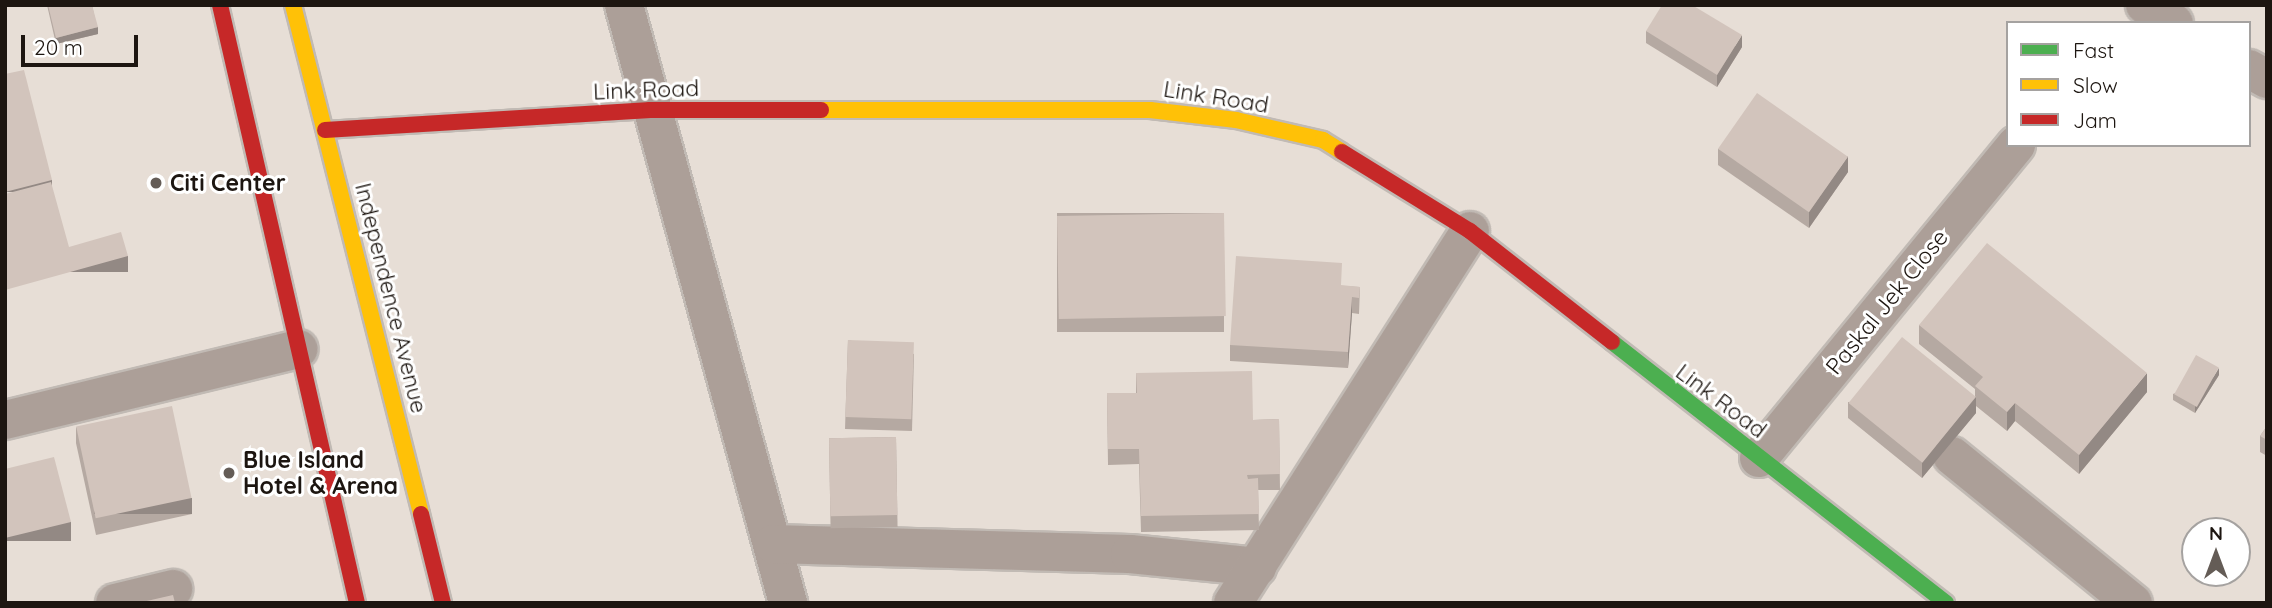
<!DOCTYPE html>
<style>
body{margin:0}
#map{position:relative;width:2272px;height:608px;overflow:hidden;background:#e7ded6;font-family:Quicksand,sans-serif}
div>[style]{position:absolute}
.roads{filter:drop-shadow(2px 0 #c1bab4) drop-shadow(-2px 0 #c1bab4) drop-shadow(0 2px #c1bab4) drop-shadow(0 -2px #c1bab4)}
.street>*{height:38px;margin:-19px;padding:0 19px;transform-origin:19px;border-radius:19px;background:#ac9f98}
.fast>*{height:16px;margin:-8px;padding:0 8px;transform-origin:8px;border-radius:8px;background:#4caf50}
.slow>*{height:16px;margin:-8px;padding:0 8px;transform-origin:8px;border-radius:8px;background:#ffc107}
.jam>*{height:16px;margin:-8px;padding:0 8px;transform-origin:8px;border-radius:8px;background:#c62828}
.wall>*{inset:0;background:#b5a9a2;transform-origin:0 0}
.shaded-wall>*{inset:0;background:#938984;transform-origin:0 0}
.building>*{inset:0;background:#d2c4bc;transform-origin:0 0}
.dots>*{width:19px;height:19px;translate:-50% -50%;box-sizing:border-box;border:4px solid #fff;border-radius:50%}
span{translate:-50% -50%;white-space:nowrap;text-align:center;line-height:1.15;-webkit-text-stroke:6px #fff;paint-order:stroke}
.street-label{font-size:23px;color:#1d1611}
.poi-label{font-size:23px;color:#1d1611;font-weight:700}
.left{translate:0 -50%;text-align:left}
.frame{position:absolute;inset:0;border:7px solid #1d1611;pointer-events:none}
.legend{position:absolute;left:2006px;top:21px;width:245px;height:126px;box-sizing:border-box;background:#fff;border:2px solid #a5a2a0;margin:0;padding:9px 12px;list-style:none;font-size:21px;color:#1d1611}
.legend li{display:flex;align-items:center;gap:14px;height:35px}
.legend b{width:35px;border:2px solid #a5a2a0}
.north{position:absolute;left:2181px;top:517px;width:70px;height:70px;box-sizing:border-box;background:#fff;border:2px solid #a5a2a0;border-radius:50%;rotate:0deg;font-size:19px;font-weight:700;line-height:28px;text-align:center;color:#1d1611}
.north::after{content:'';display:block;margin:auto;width:24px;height:32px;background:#645c56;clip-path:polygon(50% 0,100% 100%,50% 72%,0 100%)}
.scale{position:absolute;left:21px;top:35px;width:117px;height:32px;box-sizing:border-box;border:4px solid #1d1611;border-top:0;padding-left:9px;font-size:21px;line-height:24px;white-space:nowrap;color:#1d1611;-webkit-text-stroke:5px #fff;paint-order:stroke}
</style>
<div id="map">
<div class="roads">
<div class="street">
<div style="left:624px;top:5px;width:620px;rotate:74.66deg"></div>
<div style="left:2145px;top:5px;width:34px;rotate:32deg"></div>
<div style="left:2249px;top:69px;width:21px;rotate:29deg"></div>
<div style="left:5px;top:420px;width:302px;rotate:-13.6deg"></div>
<div style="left:1952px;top:456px;width:233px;rotate:39.1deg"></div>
<div style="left:1759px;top:458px;width:405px;rotate:-50.6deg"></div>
<div style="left:773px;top:544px;width:357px;rotate:1.6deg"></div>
<div style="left:1130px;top:554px;width:128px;rotate:5.8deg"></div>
<div style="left:115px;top:603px;width:60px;rotate:-13.6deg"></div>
<div style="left:1233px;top:603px;width:441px;rotate:-57.5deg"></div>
</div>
<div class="fast">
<div style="left:1612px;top:342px;width:424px;rotate:38deg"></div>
</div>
<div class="slow">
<div style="left:293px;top:5px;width:525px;rotate:75.88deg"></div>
<div style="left:821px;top:110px;width:329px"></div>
<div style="left:1150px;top:110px;width:87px;rotate:6.6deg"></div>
<div style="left:1236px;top:120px;width:89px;rotate:12.9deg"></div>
<div style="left:1323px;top:140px;width:22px;rotate:32deg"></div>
</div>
<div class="jam">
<div style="left:220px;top:5px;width:613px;rotate:77.1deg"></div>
<div style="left:325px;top:130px;width:326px;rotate:-3.5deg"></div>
<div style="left:650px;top:110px;width:171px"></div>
<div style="left:1342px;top:152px;width:150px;rotate:31.7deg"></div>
<div style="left:1470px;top:231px;width:180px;rotate:38deg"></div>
<div style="left:421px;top:514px;width:92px;rotate:76.1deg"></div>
</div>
</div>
<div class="wall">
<div style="clip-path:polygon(47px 5px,92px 5px,98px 34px,56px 44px)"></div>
<div style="clip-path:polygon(1646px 31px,1742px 47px,1717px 87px,1646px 43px)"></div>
<div style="clip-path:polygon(1718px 149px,1848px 172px,1809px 228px,1718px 165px)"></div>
<div style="left:1224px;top:213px;width:119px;height:167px;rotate:90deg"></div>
<div style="clip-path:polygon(1342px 286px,1360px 287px,1359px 314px,1352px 313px,1348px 368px,1230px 361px,1230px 345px)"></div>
<div style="clip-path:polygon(1919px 325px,2147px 392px,2079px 474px,2015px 421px,2007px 431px,1976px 406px,1976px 413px,1922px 478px,1848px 418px,1848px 402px,1975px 396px,1975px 389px,1919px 344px)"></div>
<div style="clip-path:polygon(848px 340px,914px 354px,912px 431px,845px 429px)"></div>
<div style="clip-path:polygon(1136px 373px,1253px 420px,1279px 419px,1280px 490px,1258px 490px,1259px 530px,1141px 532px,1139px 464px,1108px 465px,1107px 393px,1136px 393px)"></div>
<div style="clip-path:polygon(2219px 375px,2195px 413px,2173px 400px,2173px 394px)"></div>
<div style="clip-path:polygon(2267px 426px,2267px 456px,2260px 452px,2260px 436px)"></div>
<div style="clip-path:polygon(76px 427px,192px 514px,96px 535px,76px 443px)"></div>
<div style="left:896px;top:437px;width:90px;height:67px;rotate:89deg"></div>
</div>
<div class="shaded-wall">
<div style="clip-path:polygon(98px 27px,98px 34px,56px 44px,56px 38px)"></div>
<div style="clip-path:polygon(1742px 35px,1742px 47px,1717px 87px,1717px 75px)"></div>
<div style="clip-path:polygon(1848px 156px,1848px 172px,1809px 228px,1809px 212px)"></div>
<div style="left:52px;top:180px;width:12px;height:49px;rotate:90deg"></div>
<div style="left:128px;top:256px;width:16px;height:128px;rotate:90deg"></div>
<div style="clip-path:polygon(1352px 297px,1352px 313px,1348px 368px,1348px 352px)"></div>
<div style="clip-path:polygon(2219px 368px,2219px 375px,2195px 413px,2195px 407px)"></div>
<div style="clip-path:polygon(2147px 373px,2147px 392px,2079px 474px,2079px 455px)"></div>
<div style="clip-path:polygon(1976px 397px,1976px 413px,1922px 478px,1922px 462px)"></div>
<div style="clip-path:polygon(2015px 403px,2015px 421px,2007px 431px,2007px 412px)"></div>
<div style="left:192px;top:498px;width:16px;height:98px;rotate:90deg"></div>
<div style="left:71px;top:522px;width:19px;height:68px;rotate:90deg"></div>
</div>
<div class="building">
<div style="clip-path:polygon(48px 5px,92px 5px,98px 27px,56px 38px)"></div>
<div style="clip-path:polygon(1662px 5px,1692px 5px,1742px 35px,1717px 75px,1646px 31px)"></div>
<div style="clip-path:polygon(24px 70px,52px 180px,5px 192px,5px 74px)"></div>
<div style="left:1757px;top:93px;width:111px;height:68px;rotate:35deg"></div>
<div style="clip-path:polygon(51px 182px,69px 247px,121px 232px,128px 256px,5px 290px,5px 194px)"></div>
<div style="left:1224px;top:213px;width:103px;height:167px;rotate:89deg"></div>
<div style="clip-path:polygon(1987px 243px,2147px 373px,2079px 455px,2015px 403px,2007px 412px,1975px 386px,1983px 377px,1919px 325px)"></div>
<div style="clip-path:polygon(1236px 256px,1342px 263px,1341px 285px,1360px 287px,1359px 298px,1352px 297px,1348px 352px,1230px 345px)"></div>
<div style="left:1902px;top:337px;width:95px;height:85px;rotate:39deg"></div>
<div style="left:848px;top:340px;width:66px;height:77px;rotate:2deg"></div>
<div style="left:2196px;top:355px;width:26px;height:45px;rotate:29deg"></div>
<div style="clip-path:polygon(1252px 371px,1253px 420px,1279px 419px,1280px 474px,1247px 475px,1248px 479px,1258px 478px,1259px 514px,1141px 516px,1139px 449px,1108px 449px,1107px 393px,1137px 393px,1136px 373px)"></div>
<div style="left:172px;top:406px;width:94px;height:98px;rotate:78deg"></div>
<div style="clip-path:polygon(2267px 426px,2267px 440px,2260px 436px)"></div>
<div style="left:896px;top:437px;width:78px;height:67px;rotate:89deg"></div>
<div style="clip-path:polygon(54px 457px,71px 522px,5px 538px,5px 469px)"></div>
<div style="clip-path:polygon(173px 595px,175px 603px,138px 603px)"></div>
</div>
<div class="dots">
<div style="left:156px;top:183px;background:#645c56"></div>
<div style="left:229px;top:473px;background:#645c56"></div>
</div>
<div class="street-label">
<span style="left:646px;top:90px;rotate:-2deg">Link Road</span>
<span style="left:1216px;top:97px;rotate:9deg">Link Road</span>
<span style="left:391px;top:298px;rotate:76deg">Independence Avenue</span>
<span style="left:1887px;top:302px;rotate:-51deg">Paskal Jek Close</span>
<span style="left:1721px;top:401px;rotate:37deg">Link Road</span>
</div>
<div class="poi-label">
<span class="left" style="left:170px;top:183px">Citi Center</span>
<span class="left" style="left:243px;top:473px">Blue Island<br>Hotel &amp; Arena</span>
</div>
<div class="frame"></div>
<ul class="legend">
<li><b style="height:9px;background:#4caf50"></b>Fast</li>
<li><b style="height:9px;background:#ffc107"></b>Slow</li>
<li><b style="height:9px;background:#c62828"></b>Jam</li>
</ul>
<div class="north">N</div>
<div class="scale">20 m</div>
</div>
